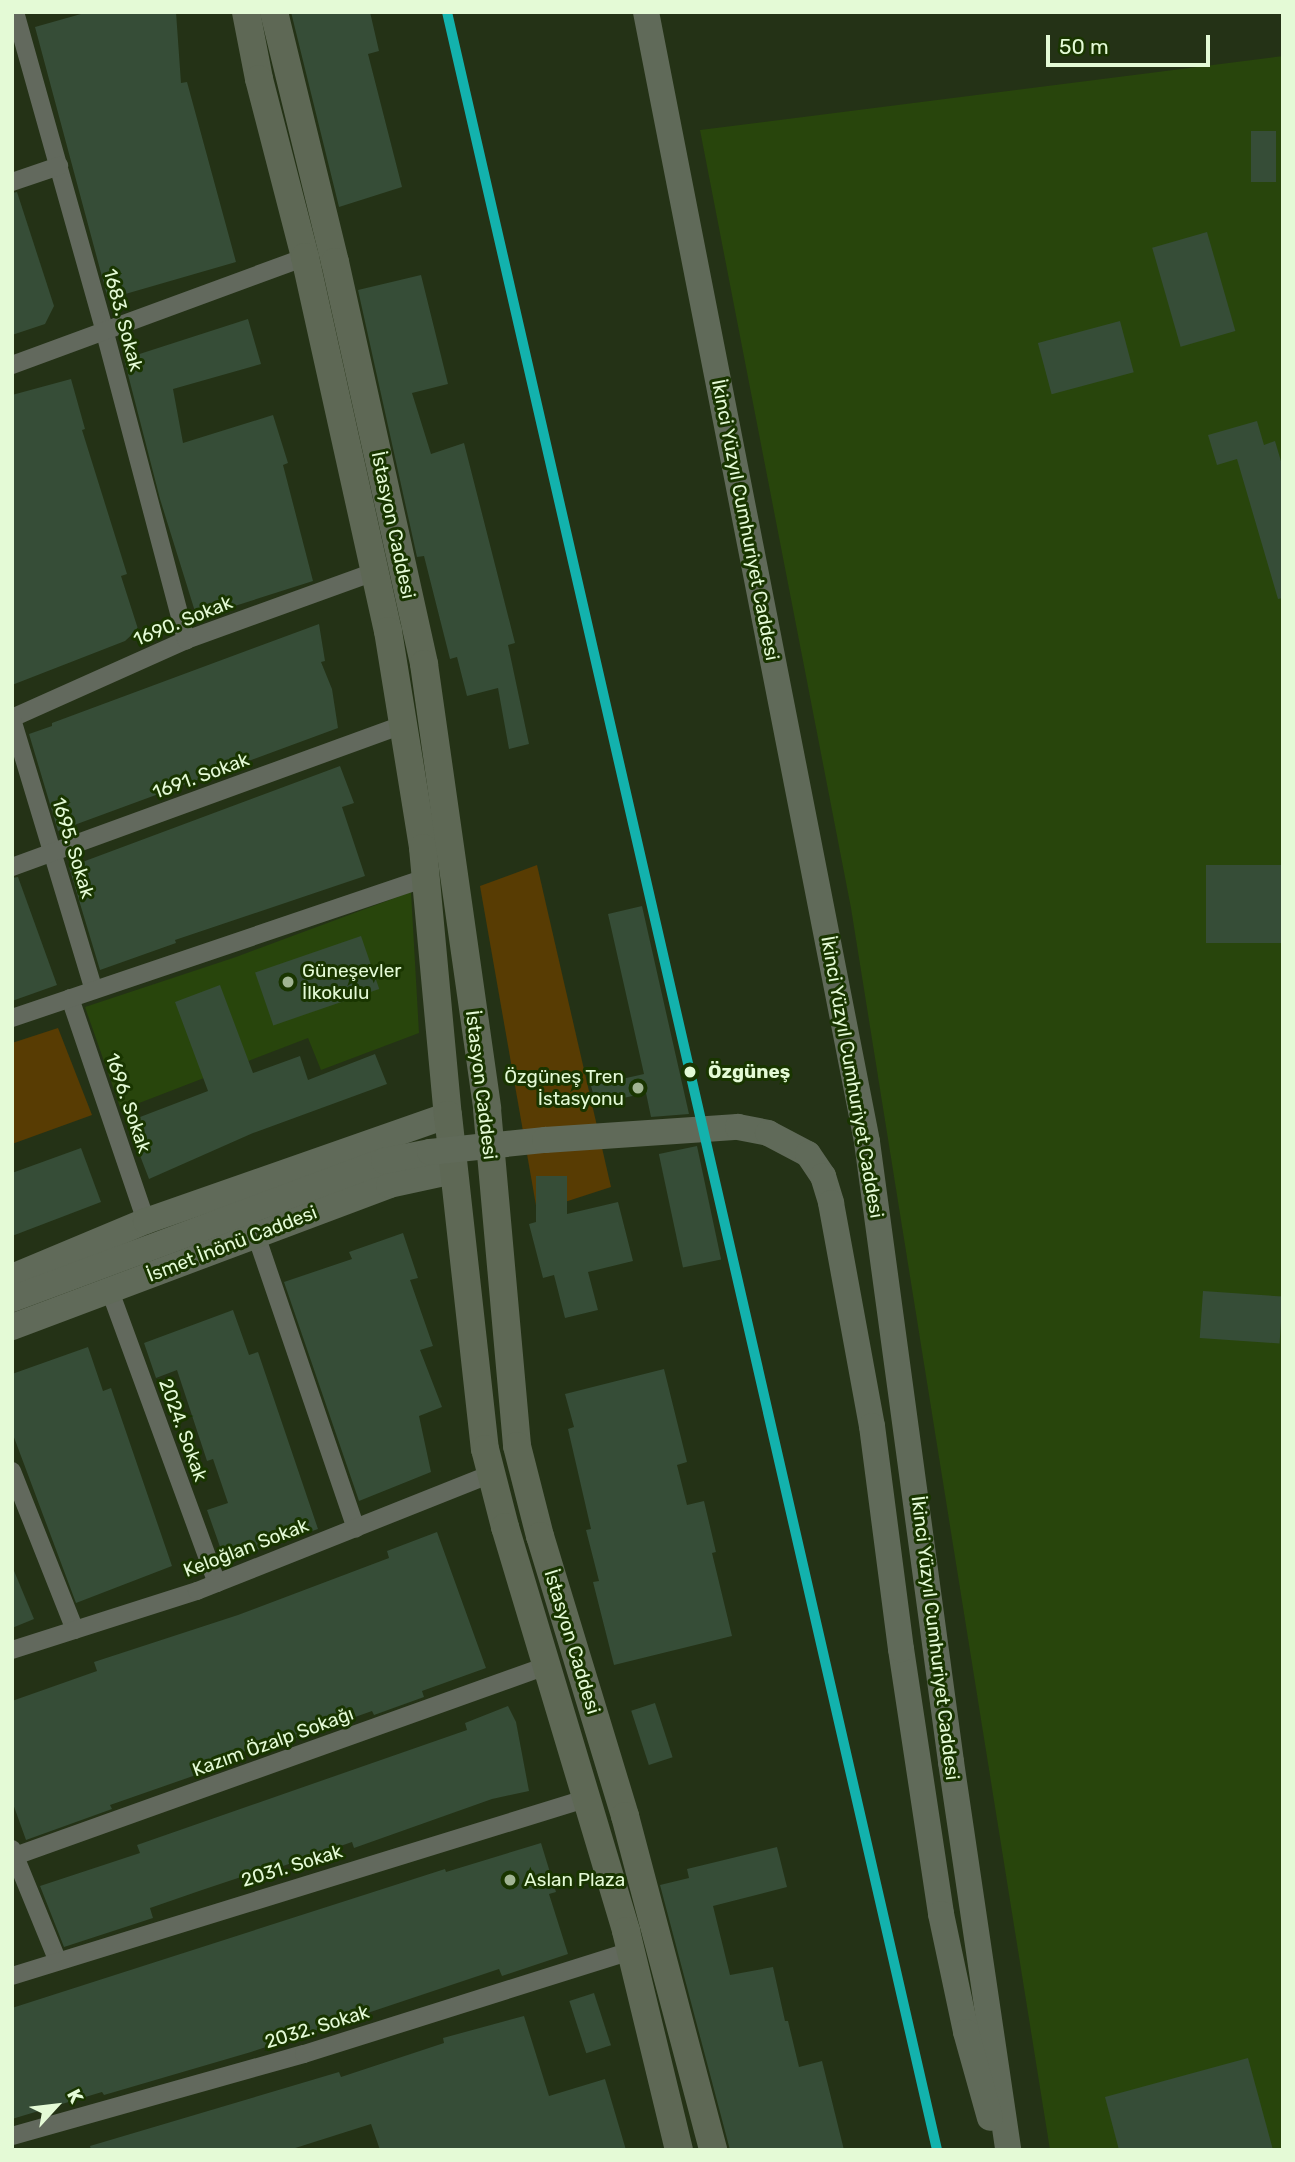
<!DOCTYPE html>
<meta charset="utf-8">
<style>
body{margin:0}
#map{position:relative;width:1295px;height:2162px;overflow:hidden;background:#243216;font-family:Rubik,sans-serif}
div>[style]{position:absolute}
.built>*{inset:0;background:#28450c}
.green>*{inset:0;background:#583c03}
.building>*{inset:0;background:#364d37;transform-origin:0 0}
.minor>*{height:18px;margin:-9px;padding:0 9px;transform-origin:9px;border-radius:9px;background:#62695d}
.secondary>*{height:26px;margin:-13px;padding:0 13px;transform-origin:13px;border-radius:13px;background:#606a59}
.primary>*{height:28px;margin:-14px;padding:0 14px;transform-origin:14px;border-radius:14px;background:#5e6855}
.secondary-bridge>*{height:26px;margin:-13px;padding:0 13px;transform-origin:13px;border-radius:13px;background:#606a59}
.rail-1>*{height:10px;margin:-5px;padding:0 5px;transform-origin:5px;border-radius:5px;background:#13b2ad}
.dots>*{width:19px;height:19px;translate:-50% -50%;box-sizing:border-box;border:4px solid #193500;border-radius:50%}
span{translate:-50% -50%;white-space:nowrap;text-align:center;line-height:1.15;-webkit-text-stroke:6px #193500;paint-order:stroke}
.street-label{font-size:19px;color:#e4fad6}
.poi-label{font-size:19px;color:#e4fad6}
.left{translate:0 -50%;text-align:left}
.right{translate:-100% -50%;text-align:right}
.stop-label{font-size:19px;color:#e4fad6;font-weight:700}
.frame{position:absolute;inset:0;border:14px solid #e4fad6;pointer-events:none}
.north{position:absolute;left:21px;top:2071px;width:70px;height:70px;-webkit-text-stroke:5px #193500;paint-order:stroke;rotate:63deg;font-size:19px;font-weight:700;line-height:28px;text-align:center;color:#e4fad6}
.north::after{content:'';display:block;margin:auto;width:24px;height:32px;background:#e4fad6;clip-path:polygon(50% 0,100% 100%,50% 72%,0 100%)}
.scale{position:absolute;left:1046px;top:35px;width:164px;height:32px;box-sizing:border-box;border:4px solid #e4fad6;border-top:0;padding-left:9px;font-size:21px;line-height:24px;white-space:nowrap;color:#e4fad6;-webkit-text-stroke:5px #193500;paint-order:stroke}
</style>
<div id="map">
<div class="built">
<div style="clip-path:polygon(1283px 56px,1283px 2150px,1050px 2150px,851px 908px,700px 130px)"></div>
<div style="clip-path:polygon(411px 892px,419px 1033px,321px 1070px,308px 1038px,121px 1110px,85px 1007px,236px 957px)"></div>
</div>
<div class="green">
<div style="clip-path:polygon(537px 865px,611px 1187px,537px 1211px,480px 886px)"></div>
<div style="clip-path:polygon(58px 1028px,92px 1115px,12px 1144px,12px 1043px)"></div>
</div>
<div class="building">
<div style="clip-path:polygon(88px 12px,176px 12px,181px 83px,187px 82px,236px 262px,108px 299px,35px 27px)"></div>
<div style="clip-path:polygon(291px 12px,370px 12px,379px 51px,368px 54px,402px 187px,339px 207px)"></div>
<div style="left:1251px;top:131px;width:25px;height:51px"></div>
<div style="clip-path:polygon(17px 192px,54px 306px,45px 324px,12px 335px,12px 193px)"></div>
<div style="left:1207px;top:232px;width:103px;height:57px;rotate:74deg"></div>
<div style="clip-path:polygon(421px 275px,448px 384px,412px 393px,431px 454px,464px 443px,515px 643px,508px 645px,529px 744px,509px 749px,498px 688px,467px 696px,457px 657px,450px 659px,424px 556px,417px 557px,358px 290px)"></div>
<div style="clip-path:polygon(248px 319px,261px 364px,173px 389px,183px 443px,273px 415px,288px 463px,283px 465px,313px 581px,197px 618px,160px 499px,124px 359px)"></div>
<div style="left:1120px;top:321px;width:53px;height:85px;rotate:75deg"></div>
<div style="clip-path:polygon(71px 379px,85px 429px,82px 430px,127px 574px,121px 576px,138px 629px,125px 641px,12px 685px,12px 395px)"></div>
<div style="clip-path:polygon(1257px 421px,1264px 445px,1275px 441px,1283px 468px,1283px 598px,1278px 599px,1237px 459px,1217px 465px,1208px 435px)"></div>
<div style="clip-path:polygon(319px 624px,325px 661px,321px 662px,332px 689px,338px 728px,58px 831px,29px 734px,52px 726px,52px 723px)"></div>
<div style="clip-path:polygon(340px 766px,354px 803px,342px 807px,365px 876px,175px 940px,176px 943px,100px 970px,69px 867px)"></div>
<div style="left:1283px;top:865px;width:78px;height:77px;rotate:90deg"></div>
<div style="clip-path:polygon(18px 877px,57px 985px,12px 1001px,12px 878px)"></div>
<div style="clip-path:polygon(642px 906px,689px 1114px,651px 1117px,646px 1093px,596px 1104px,591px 1086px,644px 1074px,608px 914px)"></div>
<div style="left:361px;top:936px;width:56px;height:112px;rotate:71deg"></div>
<div style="clip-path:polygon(220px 985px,253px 1073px,300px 1056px,308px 1080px,375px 1054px,387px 1084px,253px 1133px,149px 1179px,127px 1122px,208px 1091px,175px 1002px)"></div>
<div style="left:697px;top:1146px;width:116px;height:39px;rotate:78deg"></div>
<div style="clip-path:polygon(81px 1148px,101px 1202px,12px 1236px,12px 1173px)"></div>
<div style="clip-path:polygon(536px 1176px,567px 1176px,567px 1214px,618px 1202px,633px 1261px,588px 1272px,598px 1310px,565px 1318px,554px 1275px,543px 1278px,529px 1224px,536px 1222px)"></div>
<div style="clip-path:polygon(403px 1233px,418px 1278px,410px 1280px,433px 1346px,420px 1350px,442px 1407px,419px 1416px,431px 1472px,359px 1501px,284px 1282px,352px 1259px,349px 1252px)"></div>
<div style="left:1203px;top:1291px;width:80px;height:47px;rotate:4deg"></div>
<div style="clip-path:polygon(233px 1310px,249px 1355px,258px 1352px,318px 1529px,225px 1561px,207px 1510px,228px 1503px,213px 1459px,207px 1461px,177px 1370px,156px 1378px,144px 1343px)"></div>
<div style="clip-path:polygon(88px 1347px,103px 1391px,111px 1388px,172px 1566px,76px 1603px,12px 1432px,12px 1374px)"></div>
<div style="clip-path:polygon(664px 1369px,687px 1462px,677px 1465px,687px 1505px,704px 1501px,716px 1552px,712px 1553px,732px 1636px,614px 1665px,593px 1582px,599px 1581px,586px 1530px,591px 1529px,568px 1429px,574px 1427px,565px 1394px)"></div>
<div style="clip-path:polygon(437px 1532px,486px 1668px,422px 1691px,424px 1697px,374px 1715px,372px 1711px,282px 1743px,280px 1738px,194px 1770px,196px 1775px,110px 1805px,112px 1809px,26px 1840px,12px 1801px,12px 1701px,97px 1671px,94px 1662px,238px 1615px,389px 1558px,387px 1551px)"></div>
<div style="clip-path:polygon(12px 1566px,34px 1619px,12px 1628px)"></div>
<div style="left:655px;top:1703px;width:57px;height:25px;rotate:72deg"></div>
<div style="clip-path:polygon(508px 1706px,516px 1722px,529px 1791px,492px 1799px,354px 1848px,352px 1842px,260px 1874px,259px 1871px,202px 1890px,150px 1908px,153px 1918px,64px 1947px,40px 1886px,140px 1853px,137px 1845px,467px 1730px,465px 1723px)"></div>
<div style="clip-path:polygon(541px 1843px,556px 1892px,549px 1894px,568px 1954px,502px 1976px,499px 1969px,251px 2052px,104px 2095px,102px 2092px,12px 2119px,12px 2008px,445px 1869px,446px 1872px)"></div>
<div style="clip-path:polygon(777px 1847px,787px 1887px,713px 1906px,730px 1975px,773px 1967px,785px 2021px,788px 2021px,799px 2067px,822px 2061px,844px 2150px,730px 2150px,660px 1885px,689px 1878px,687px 1869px)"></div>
<div style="left:594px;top:1993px;width:55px;height:26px;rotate:72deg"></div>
<div style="clip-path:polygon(524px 2016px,549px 2096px,605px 2079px,626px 2150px,380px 2150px,371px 2124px,289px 2150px,91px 2150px,90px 2146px,339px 2072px,341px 2077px,444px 2043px,443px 2038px)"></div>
<div style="clip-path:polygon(1248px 2058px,1273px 2150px,1119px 2150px,1105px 2097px)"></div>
</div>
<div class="minor">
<div style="left:15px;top:12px;width:333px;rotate:74.3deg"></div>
<div style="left:105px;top:333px;width:318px;rotate:75.2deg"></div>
<div style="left:12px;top:182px;width:50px;rotate:-18.8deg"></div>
<div style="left:12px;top:365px;width:312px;rotate:-20.2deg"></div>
<div style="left:12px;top:718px;width:191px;rotate:-24.1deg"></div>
<div style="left:186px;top:640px;width:200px;rotate:-19.9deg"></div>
<div style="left:12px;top:719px;width:283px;rotate:73.2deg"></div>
<div style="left:12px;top:867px;width:416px;rotate:-20deg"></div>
<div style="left:70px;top:998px;width:236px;rotate:71.2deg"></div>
<div style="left:12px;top:1018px;width:437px;rotate:-18.7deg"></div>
<div style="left:256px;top:1235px;width:310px;rotate:71.2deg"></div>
<div style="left:110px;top:1291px;width:311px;rotate:69.9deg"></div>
<div style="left:12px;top:1471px;width:171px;rotate:68.4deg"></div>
<div style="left:12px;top:1650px;width:194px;rotate:-17.7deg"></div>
<div style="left:197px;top:1591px;width:316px;rotate:-21.7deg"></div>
<div style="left:12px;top:1849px;width:119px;rotate:67.8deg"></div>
<div style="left:15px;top:1856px;width:564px;rotate:-19.69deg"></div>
<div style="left:12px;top:1976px;width:600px;rotate:-17.17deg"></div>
<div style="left:12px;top:2136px;width:303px;rotate:-15.7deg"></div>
<div style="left:304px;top:2054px;width:343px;rotate:-17.5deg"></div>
</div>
<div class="secondary">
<div style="left:646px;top:12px;width:1151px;rotate:78.93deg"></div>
<div style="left:867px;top:1142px;width:626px;rotate:82.28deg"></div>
<div style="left:951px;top:1762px;width:392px;rotate:81.6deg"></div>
<div style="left:12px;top:1277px;width:145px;rotate:-22.7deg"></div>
<div style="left:146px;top:1221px;width:320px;rotate:-19.3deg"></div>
<div style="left:12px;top:1327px;width:403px;rotate:-20.6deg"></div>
<div style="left:389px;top:1185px;width:66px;rotate:-12.2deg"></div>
<div style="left:901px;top:1649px;width:268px;rotate:81.4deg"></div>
<div style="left:941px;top:1914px;width:121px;rotate:78deg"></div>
<div style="left:966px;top:2032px;width:89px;rotate:74.4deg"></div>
</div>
<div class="primary">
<div style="left:246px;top:12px;width:68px;rotate:79deg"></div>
<div style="left:259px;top:79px;width:184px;rotate:75.5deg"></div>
<div style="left:305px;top:257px;width:383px;rotate:77.5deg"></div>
<div style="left:388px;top:631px;width:220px;rotate:80.8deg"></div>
<div style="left:423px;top:848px;width:268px;rotate:84.7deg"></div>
<div style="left:448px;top:1115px;width:336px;rotate:83.7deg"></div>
<div style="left:485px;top:1449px;width:81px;rotate:75.6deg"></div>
<div style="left:505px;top:1527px;width:422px;rotate:73.3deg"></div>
<div style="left:626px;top:1931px;width:225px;rotate:76.4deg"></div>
<div style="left:274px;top:12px;width:257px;rotate:76.3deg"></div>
<div style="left:335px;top:262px;width:412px;rotate:77.5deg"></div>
<div style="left:424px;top:664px;width:449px;rotate:81.9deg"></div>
<div style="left:487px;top:1109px;width:338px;rotate:84.9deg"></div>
<div style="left:517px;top:1446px;width:93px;rotate:75.7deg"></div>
<div style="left:540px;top:1536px;width:293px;rotate:73.1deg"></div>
<div style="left:625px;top:1816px;width:345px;rotate:75.2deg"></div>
</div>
<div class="secondary-bridge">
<div style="left:12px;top:1299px;width:397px;rotate:-20.4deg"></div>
<div style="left:384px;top:1161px;width:47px;rotate:-11.1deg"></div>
<div style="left:430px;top:1152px;width:116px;rotate:-6deg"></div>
<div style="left:545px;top:1140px;width:193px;rotate:-3.9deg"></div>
<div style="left:738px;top:1127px;width:31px;rotate:11deg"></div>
<div style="left:768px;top:1133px;width:45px;rotate:27.7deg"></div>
<div style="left:808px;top:1154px;width:27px;rotate:56deg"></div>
<div style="left:823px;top:1176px;width:28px;rotate:73deg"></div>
<div style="left:831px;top:1203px;width:227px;rotate:79.6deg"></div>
<div style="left:872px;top:1426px;width:225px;rotate:82.6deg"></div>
</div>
<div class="rail-1">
<div style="left:447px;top:12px;width:2193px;rotate:77.09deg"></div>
</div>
<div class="dots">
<div style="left:288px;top:982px;background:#a1b493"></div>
<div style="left:690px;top:1072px;background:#e4fad6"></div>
<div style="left:638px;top:1088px;background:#a1b493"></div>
<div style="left:510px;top:1880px;background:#a1b493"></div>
</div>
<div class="street-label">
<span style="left:123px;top:320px;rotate:75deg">1683. Sokak</span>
<span style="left:745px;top:520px;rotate:79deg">İkinci Yüzyıl Cumhuriyet Caddesi</span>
<span style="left:393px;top:525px;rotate:78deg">İstasyon Caddesi</span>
<span style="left:183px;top:621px;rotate:-22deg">1690. Sokak</span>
<span style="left:201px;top:776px;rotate:-20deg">1691. Sokak</span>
<span style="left:73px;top:848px;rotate:73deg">1695. Sokak</span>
<span style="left:852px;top:1077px;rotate:80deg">İkinci Yüzyıl Cumhuriyet Caddesi</span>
<span style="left:481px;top:1085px;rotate:83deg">İstasyon Caddesi</span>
<span style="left:128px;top:1103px;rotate:71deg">1696. Sokak</span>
<span style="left:232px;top:1244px;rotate:-21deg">İsmet İnönü Caddesi</span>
<span style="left:183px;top:1430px;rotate:70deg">2024. Sokak</span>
<span style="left:246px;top:1548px;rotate:-21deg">Keloğlan Sokak</span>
<span style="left:935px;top:1638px;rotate:83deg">İkinci Yüzyıl Cumhuriyet Caddesi</span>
<span style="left:572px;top:1642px;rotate:73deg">İstasyon Caddesi</span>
<span style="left:273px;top:1742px;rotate:-20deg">Kazım Özalp Sokağı</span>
<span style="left:292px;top:1866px;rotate:-17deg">2031. Sokak</span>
<span style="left:317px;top:2027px;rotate:-17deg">2032. Sokak</span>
</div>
<div class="poi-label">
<span class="left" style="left:302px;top:982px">Güneşevler<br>İlkokulu</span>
<span class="right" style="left:624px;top:1088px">Özgüneş Tren<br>İstasyonu</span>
<span class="left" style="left:524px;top:1880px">Aslan Plaza</span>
</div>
<div class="stop-label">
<span class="left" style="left:708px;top:1072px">Özgüneş</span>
</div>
<div class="frame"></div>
<div class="north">K</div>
<div class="scale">50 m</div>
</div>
